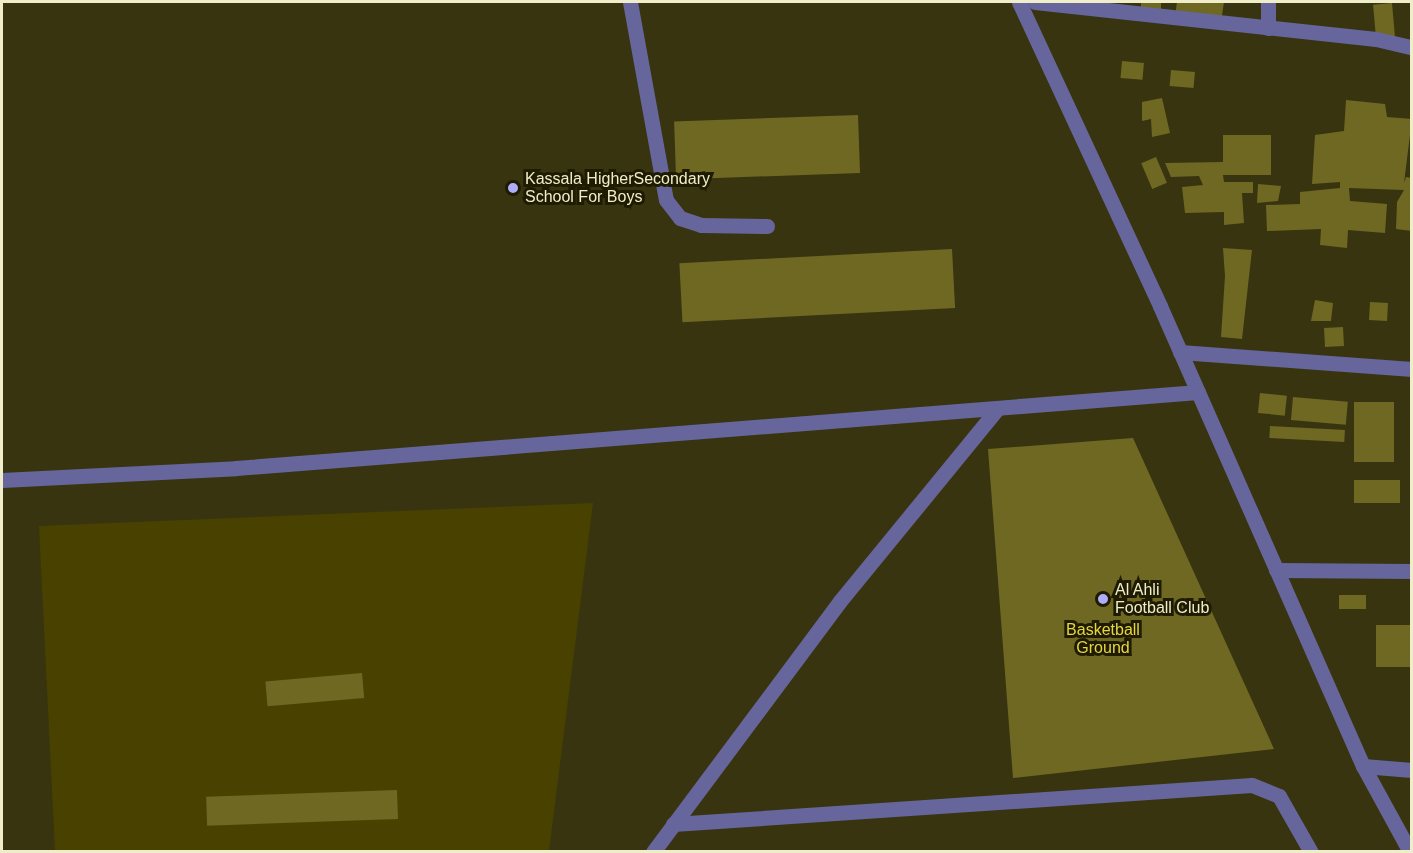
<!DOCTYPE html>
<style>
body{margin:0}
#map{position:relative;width:1413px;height:853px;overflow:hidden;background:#383410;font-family:Helvetica,sans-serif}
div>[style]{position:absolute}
.green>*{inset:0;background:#484100}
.building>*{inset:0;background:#6f6823;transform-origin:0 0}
.minor>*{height:15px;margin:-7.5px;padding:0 7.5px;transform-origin:7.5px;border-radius:7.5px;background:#66669d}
.dots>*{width:16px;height:16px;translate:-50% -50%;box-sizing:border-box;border:3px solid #1e1b01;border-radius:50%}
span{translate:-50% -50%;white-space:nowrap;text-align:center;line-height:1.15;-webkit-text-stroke:6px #1e1b01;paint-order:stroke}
.poi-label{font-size:16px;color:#f0edcb}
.left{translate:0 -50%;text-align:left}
.park-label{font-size:16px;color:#e6d641}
.frame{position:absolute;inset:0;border:3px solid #f0edcb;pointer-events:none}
</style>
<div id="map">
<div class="green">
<div style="clip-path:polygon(593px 503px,549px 851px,55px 851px,39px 526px)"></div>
</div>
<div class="building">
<div style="clip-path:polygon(1141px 2px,1161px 2px,1161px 16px,1141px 14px)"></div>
<div style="clip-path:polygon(1177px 2px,1224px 2px,1221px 22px,1175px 16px)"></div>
<div style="left:1392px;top:3px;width:34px;height:19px;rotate:85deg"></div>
<div style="left:1122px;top:61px;width:22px;height:17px;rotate:5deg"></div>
<div style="left:1171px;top:70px;width:24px;height:16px;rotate:5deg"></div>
<div style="clip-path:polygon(1162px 98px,1170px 133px,1152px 137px,1151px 119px,1142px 121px,1142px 102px)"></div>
<div style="clip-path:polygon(1346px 100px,1385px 104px,1387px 117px,1412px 119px,1404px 183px,1406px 177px,1412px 178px,1412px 231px,1396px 229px,1397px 202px,1404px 190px,1349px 188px,1350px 201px,1387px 204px,1385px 233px,1348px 230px,1347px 248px,1320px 245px,1321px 229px,1267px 231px,1266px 205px,1300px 204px,1300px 192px,1340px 188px,1340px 182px,1312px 184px,1315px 135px,1344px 131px)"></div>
<div style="left:858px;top:115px;width:58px;height:184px;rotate:88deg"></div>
<div style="clip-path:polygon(1223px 135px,1271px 135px,1271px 175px,1223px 175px,1224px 182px,1253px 182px,1253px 193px,1242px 193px,1244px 223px,1224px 225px,1224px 212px,1185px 213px,1182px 187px,1203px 185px,1199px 176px,1171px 177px,1165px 163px,1223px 162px)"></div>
<div style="left:1156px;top:157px;width:28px;height:16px;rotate:67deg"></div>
<div style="clip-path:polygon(1258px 184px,1281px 186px,1278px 201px,1257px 203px)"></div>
<div style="clip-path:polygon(1223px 248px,1252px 250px,1242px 339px,1221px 337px,1225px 276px)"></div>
<div style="left:952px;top:249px;width:59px;height:273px;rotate:87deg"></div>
<div style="clip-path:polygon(1315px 300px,1333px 303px,1331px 321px,1311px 321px)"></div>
<div style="left:1370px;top:302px;width:18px;height:18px;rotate:3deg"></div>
<div style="left:1343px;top:327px;width:19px;height:19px;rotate:87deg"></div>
<div style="left:1260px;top:393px;width:27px;height:20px;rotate:6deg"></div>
<div style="left:1293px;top:397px;width:55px;height:23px;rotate:5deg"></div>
<div style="left:1354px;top:402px;width:40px;height:60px"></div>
<div style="left:1270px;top:426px;width:75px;height:12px;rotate:3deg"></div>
<div style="clip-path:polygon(1133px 438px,1274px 749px,1013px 778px,988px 449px)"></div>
<div style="left:1354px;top:480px;width:46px;height:23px"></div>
<div style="left:1366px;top:595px;width:14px;height:27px;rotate:90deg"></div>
<div style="left:1412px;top:625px;width:42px;height:36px;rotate:90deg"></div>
<div style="left:362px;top:673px;width:25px;height:97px;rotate:85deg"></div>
<div style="left:397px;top:790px;width:29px;height:191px;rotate:88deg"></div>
</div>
<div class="minor">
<div style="left:630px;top:2px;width:201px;rotate:79.7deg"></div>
<div style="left:666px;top:200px;width:23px;rotate:52deg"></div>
<div style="left:680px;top:218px;width:22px;rotate:18deg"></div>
<div style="left:701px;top:225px;width:66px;rotate:0.9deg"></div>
<div style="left:1019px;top:2px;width:335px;rotate:65.1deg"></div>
<div style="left:1160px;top:306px;width:503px;rotate:66.19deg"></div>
<div style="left:1363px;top:766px;width:98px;rotate:61.3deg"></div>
<div style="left:1035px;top:2px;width:343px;rotate:6.2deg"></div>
<div style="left:1376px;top:39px;width:37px;rotate:13deg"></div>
<div style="left:1268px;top:2px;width:26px;rotate:90deg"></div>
<div style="left:1180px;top:352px;width:233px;rotate:4.2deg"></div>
<div style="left:2px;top:480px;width:234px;rotate:-2.9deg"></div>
<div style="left:236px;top:468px;width:965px;rotate:-4.52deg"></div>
<div style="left:1276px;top:570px;width:136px;rotate:0.4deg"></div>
<div style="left:1363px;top:766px;width:49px;rotate:4.7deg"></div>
<div style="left:673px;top:824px;width:580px;rotate:-3.85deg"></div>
<div style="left:1252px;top:785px;width:29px;rotate:22deg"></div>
<div style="left:1279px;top:796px;width:64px;rotate:60.3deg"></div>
<div style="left:653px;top:852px;width:313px;rotate:-53.3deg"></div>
<div style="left:840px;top:601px;width:249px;rotate:-50.7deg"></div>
</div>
<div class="dots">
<div style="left:513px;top:188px;background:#aeaefb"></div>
<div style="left:1103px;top:599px;background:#aeaefb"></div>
</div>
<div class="poi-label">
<span class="left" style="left:525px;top:188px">Kassala HigherSecondary<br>School For Boys</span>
<span class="left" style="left:1115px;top:599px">Al Ahli<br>Football Club</span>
</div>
<div class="park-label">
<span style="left:1103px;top:639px">Basketball<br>Ground</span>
</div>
<div class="frame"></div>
</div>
